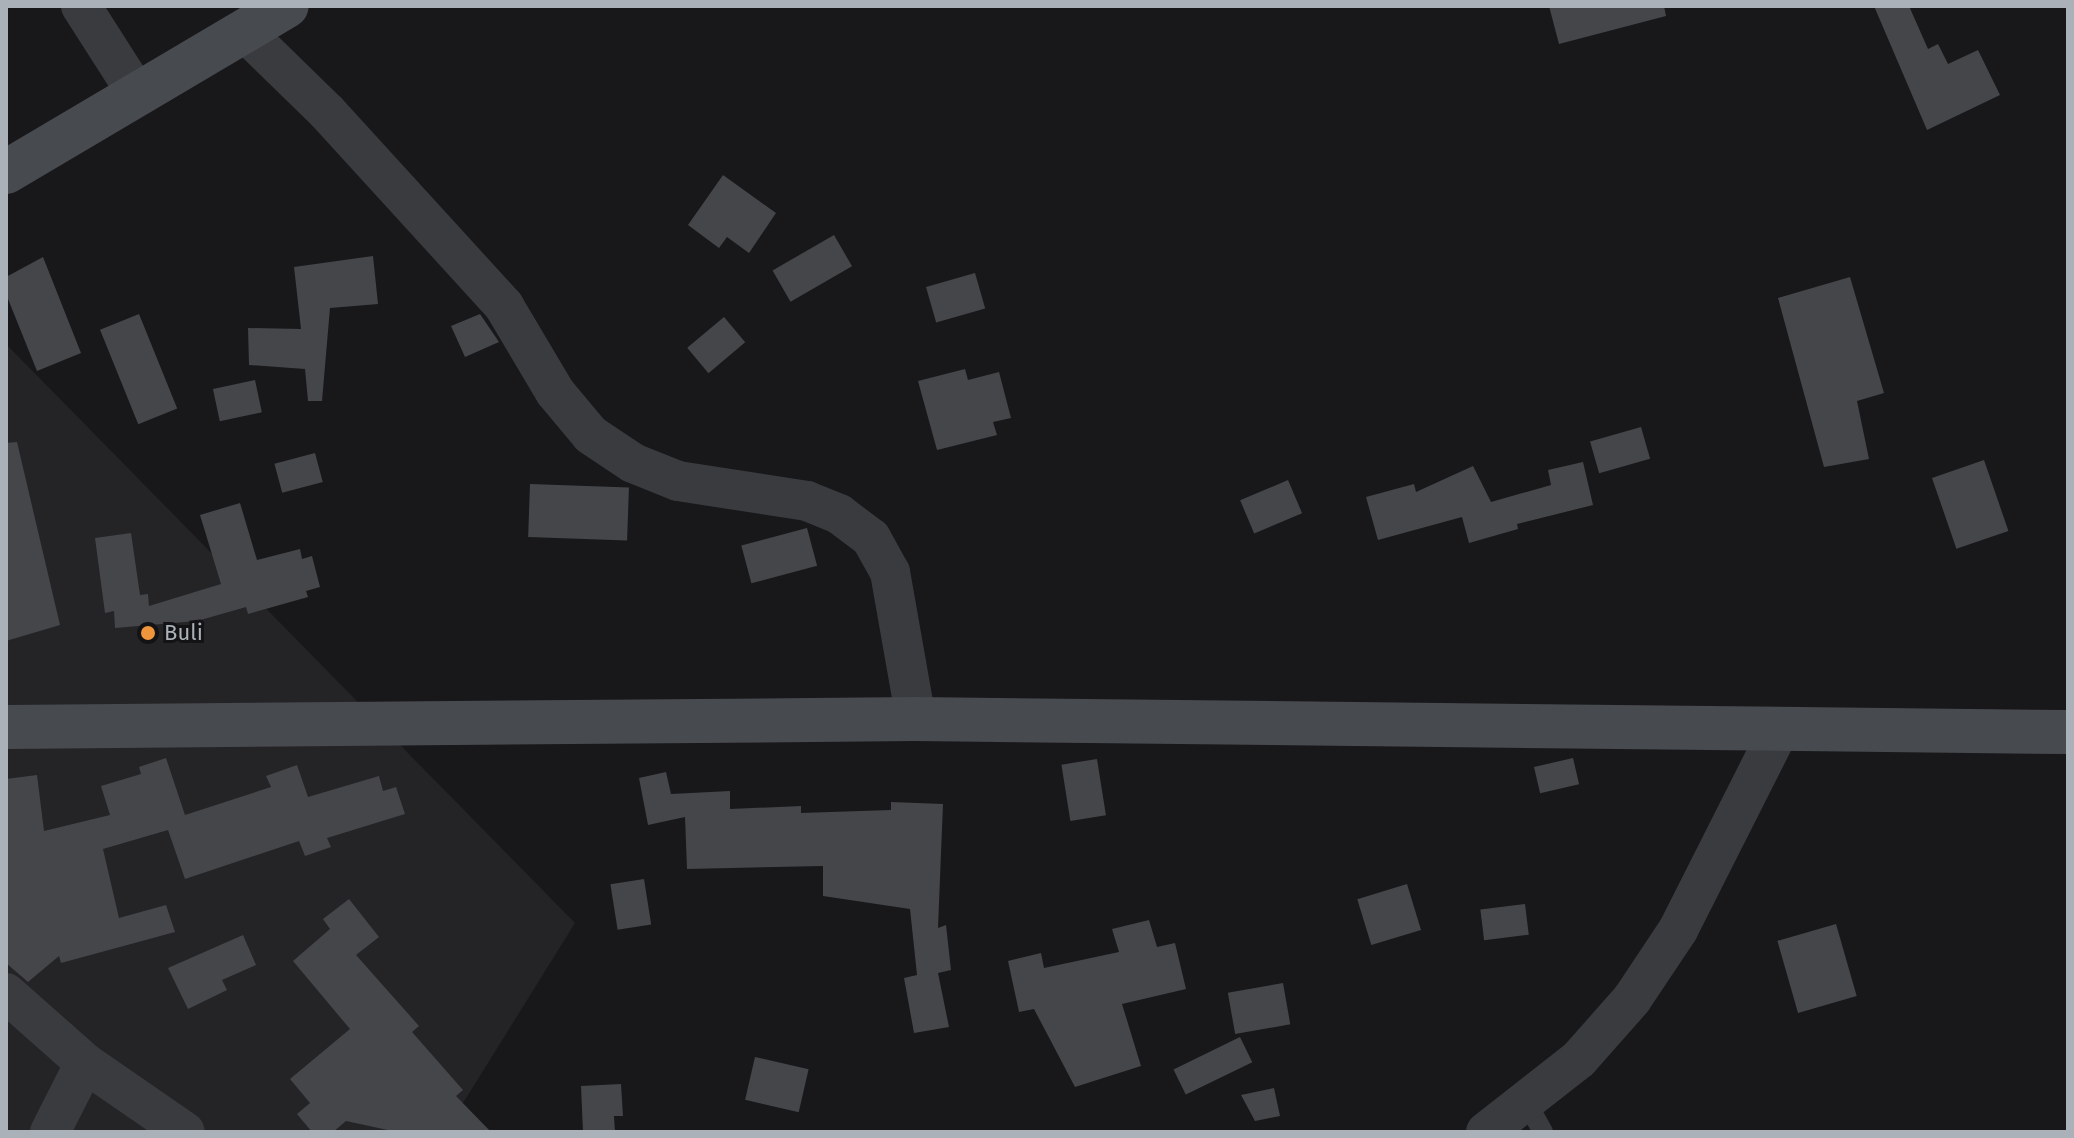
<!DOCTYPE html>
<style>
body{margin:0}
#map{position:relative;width:2074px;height:1138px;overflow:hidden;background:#18181a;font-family:"Fira Sans",sans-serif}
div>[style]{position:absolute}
.built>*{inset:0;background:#242427}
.building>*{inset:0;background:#44464a;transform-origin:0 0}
.lane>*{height:20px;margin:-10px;padding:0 10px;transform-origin:10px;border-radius:10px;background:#393b3f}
.street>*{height:40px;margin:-20px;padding:0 20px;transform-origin:20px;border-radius:20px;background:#393b3f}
.secondary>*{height:44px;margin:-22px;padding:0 22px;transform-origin:22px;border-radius:22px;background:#474a4f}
.dots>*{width:22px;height:22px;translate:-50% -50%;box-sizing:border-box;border:4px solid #131315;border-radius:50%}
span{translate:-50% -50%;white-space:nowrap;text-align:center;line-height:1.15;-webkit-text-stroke:6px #131315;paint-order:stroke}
.poi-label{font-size:22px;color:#aab1b9}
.left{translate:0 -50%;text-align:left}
.frame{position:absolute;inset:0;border:8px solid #aab1b9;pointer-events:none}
</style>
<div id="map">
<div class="built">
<div style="clip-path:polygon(6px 344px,575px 923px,445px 1132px,6px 1132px)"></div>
</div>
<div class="building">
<div style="clip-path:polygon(1549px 6px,1664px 6px,1666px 16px,1559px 44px)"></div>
<div style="clip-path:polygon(1874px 6px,1909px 6px,1928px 49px,1938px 44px,1948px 64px,1978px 50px,2000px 95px,1927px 130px)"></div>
<div style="clip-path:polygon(723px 175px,776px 213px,749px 253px,727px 237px,719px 248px,688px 225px)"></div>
<div style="left:834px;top:235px;width:36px;height:71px;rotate:60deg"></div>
<div style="clip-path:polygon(373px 256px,378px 304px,330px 308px,322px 401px,308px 401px,305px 369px,249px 365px,248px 328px,301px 329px,294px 267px)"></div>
<div style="clip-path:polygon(43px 257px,81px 353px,37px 371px,6px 294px,6px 277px)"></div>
<div style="left:975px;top:273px;width:37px;height:51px;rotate:74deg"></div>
<div style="clip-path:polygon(1850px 277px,1884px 393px,1857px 401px,1869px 459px,1824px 467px,1778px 298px)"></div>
<div style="left:139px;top:314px;width:102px;height:42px;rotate:68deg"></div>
<div style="clip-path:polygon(480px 314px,499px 342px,465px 357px,451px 326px)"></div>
<div style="left:724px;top:317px;width:33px;height:48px;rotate:50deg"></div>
<div style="clip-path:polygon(965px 369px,968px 380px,999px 372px,1011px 418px,993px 422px,997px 435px,937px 450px,918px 381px)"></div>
<div style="left:255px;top:380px;width:33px;height:43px;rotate:78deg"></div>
<div style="left:1641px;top:427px;width:33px;height:53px;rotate:74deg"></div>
<div style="clip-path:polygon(17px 442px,60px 625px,6px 641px,6px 443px)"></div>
<div style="left:315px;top:453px;width:30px;height:42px;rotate:75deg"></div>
<div style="left:1984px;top:460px;width:75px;height:55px;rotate:71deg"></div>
<div style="clip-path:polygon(1583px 462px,1593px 505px,1517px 524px,1518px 529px,1469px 543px,1462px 517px,1378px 540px,1366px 497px,1414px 484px,1416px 492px,1473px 466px,1491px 502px,1551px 485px,1548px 470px)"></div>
<div style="left:1288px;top:480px;width:36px;height:52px;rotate:67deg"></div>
<div style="left:530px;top:484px;width:99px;height:53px;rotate:2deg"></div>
<div style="clip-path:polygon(240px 503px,257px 560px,300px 549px,302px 559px,312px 556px,320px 587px,306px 591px,308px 597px,248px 614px,246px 607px,197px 621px,115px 628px,114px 611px,105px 613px,95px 538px,131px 533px,140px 595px,148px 594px,149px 606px,221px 584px,200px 515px)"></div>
<div style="left:807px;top:528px;width:39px;height:68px;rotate:75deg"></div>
<div style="clip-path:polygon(166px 758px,185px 815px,271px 787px,266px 776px,297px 765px,308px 797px,379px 776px,383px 791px,396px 787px,405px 814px,327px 838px,331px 847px,305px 856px,299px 841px,185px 879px,168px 830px,103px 849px,119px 918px,166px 905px,175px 932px,61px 963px,59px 956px,28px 982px,6px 963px,6px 779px,37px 775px,44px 831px,110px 815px,101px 786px,141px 774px,139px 767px)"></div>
<div style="left:1573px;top:758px;width:27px;height:40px;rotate:77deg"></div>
<div style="left:1097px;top:759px;width:57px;height:36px;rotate:81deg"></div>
<div style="clip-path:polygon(666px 772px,671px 794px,730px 791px,730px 809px,801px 806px,801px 813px,891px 810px,891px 802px,943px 804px,938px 928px,946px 925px,951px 970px,938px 973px,949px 1027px,914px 1033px,904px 978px,917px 975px,910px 909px,823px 896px,823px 866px,687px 869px,685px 817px,648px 825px,639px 778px)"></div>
<div style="left:644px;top:879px;width:46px;height:34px;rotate:81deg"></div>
<div style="left:1407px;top:884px;width:48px;height:52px;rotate:73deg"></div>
<div style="clip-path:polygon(349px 899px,379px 937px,356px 955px,419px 1026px,412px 1032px,463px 1090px,456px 1096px,491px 1132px,397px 1132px,346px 1121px,333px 1132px,312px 1132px,297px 1114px,310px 1103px,290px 1079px,350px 1029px,293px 961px,330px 929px,323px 919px)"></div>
<div style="left:1525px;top:904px;width:31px;height:45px;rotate:83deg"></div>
<div style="clip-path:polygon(1149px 920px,1157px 947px,1175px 943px,1186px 989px,1122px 1004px,1141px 1066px,1075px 1087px,1034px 1009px,1019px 1012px,1008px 961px,1041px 953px,1044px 968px,1119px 952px,1112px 929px)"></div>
<div style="left:1836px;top:924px;width:75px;height:61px;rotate:74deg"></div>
<div style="clip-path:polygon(243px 935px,256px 965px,222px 980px,227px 990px,188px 1009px,168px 968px)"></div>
<div style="left:1283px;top:983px;width:42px;height:56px;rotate:80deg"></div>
<div style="left:1240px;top:1037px;width:28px;height:74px;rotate:64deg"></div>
<div style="left:755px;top:1057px;width:55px;height:44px;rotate:13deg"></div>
<div style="clip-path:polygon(621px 1084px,623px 1116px,614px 1116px,615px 1132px,583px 1132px,581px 1086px)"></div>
<div style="clip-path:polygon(1274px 1088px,1280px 1116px,1255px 1121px,1241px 1095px)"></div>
</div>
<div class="lane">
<div style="left:1527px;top:1103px;width:33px;rotate:61deg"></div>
</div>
<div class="street">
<div style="left:81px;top:6px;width:102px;rotate:57.4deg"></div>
<div style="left:244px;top:31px;width:116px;rotate:44.3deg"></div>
<div style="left:327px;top:112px;width:263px;rotate:47.6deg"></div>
<div style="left:504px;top:306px;width:100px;rotate:59.3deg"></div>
<div style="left:555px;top:392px;width:56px;rotate:50.1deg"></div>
<div style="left:591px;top:435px;width:50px;rotate:33.7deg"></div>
<div style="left:633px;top:463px;width:48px;rotate:21.8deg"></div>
<div style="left:678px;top:481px;width:131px;rotate:8.8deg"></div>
<div style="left:807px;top:501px;width:35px;rotate:22deg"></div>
<div style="left:839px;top:514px;width:40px;rotate:37deg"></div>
<div style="left:871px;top:538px;width:39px;rotate:61deg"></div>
<div style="left:890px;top:572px;width:149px;rotate:80deg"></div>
<div style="left:6px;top:993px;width:106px;rotate:41.5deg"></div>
<div style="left:85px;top:1063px;width:121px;rotate:34.6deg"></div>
<div style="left:50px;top:1132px;width:77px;rotate:-63.1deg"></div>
<div style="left:1486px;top:1132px;width:118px;rotate:-38.1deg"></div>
<div style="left:1579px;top:1059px;width:80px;rotate:-48.5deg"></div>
<div style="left:1632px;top:999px;width:83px;rotate:-56.3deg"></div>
<div style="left:1678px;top:930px;width:222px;rotate:-63.2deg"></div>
</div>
<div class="secondary">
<div style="left:6px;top:172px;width:326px;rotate:-30.6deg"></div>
<div style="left:6px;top:727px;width:910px;rotate:-0.5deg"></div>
<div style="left:916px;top:719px;width:1152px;rotate:0.65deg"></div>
</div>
<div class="dots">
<div style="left:148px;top:633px;background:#ef953b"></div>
</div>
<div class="poi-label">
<span class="left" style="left:164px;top:633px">Buli</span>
</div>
<div class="frame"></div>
</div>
